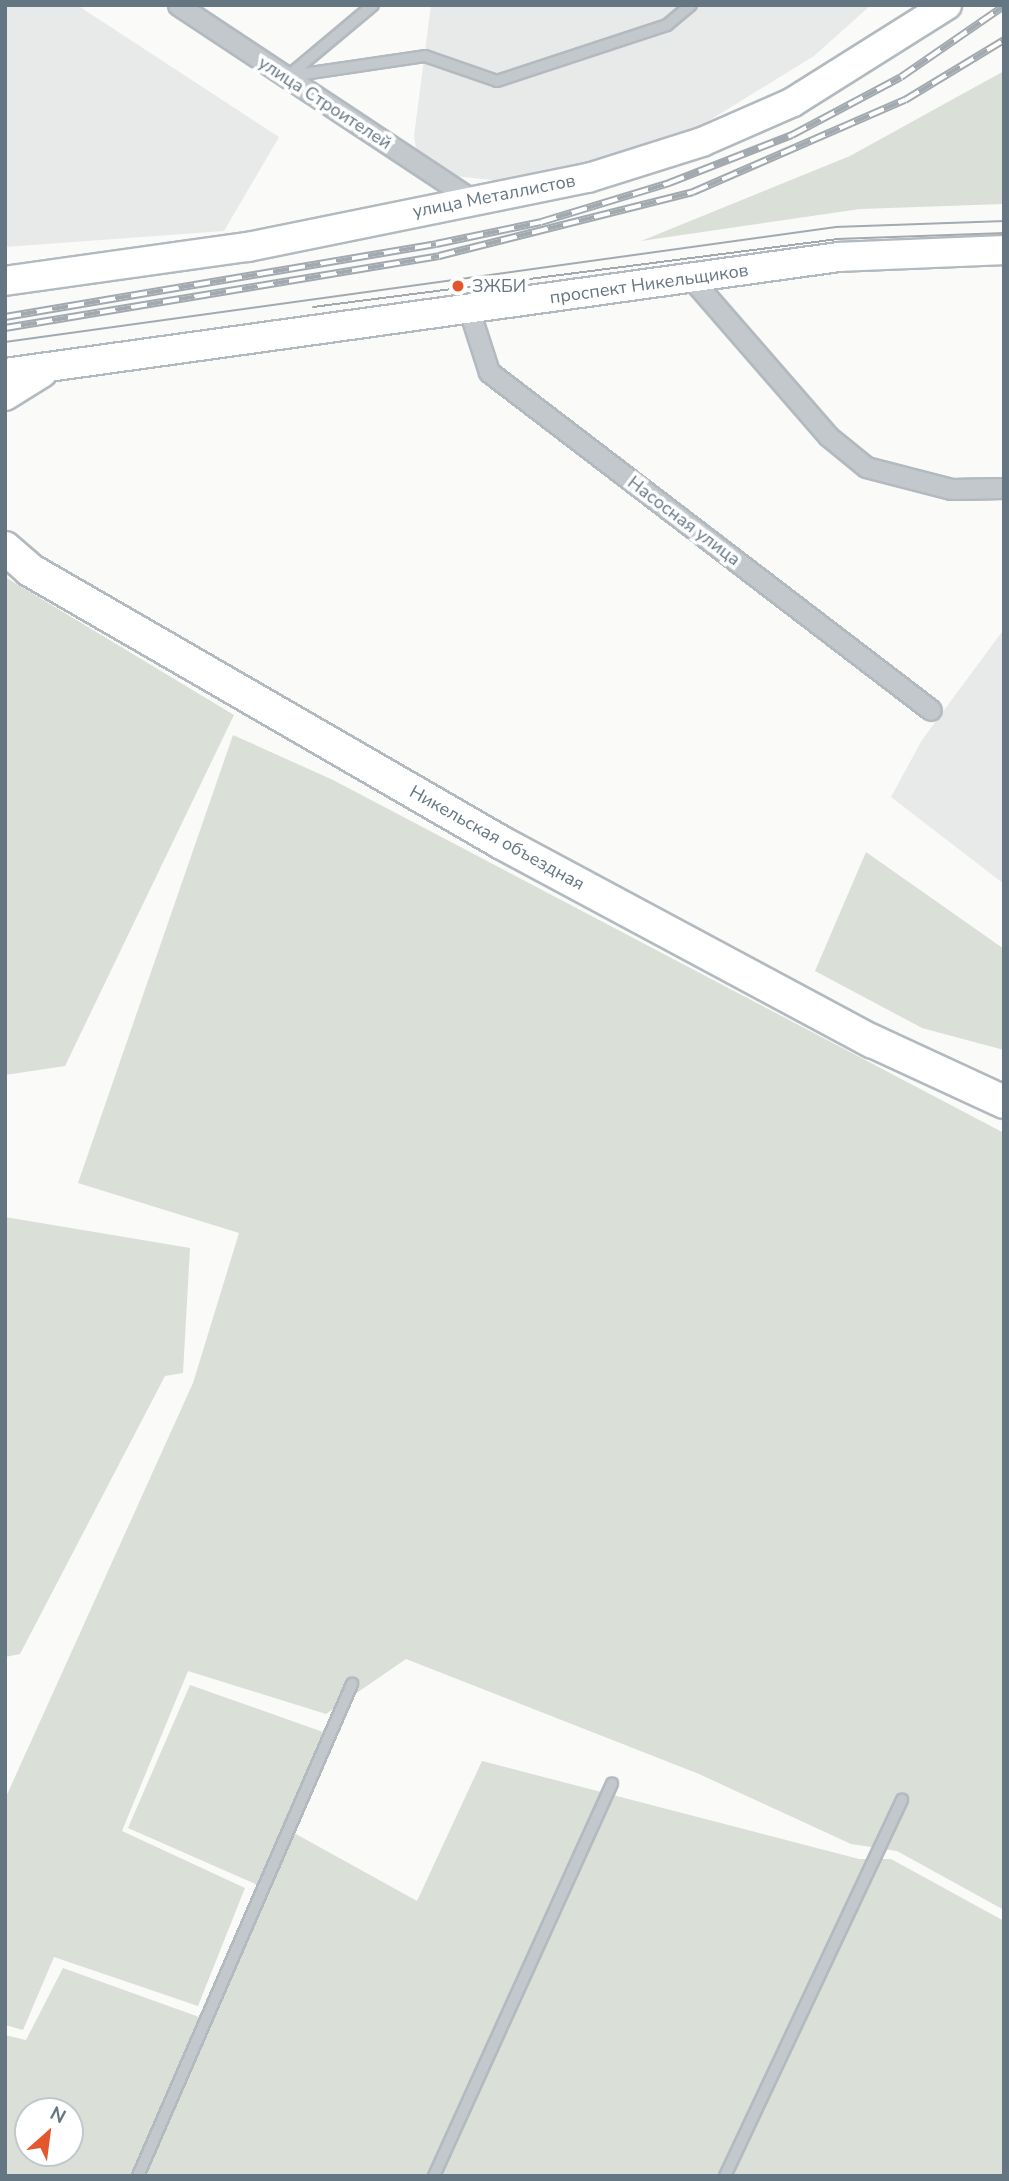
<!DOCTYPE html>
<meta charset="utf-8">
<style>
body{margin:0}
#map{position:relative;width:1009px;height:2181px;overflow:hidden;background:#fafaf8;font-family:"Nunito Sans",sans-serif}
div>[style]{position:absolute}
.built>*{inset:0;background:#e8e9e9}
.green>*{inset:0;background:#dadfd7}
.roads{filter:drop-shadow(2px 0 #b3babf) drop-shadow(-2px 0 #b3babf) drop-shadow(0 2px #b3babf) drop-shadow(0 -2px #b3babf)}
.lane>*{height:10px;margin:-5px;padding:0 5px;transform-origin:5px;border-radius:5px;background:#c3c8cc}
.street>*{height:19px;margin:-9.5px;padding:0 9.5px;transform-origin:9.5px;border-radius:9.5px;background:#c3c8cc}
.secondary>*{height:28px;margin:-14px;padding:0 14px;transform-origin:14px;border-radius:14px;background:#fff}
.primary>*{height:32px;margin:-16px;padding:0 16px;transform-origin:16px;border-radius:16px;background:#fff}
.tram>*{height:2px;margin:-1px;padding:0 1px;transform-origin:1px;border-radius:1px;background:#a2aab0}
.rail>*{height:8px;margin-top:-4px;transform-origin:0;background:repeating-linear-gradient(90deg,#fff 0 16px,#a2aab0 0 32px);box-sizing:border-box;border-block:2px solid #a2aab0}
.dots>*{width:19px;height:19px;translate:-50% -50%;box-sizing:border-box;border:4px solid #fff;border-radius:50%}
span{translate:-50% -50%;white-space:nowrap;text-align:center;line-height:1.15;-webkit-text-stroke:7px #fff;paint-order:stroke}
.street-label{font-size:18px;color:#657683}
.poi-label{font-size:18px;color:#657683}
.left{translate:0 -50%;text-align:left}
.frame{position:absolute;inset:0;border:7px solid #657683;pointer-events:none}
.north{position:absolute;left:14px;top:2097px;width:70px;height:70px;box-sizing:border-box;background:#fff;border:2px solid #c1c8cd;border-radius:50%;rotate:28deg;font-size:19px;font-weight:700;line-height:28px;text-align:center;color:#657683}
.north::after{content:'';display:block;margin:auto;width:24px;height:32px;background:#e4572e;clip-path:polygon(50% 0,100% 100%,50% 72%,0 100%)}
</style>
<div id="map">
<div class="built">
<div style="clip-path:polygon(5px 5px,77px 5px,279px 137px,224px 231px,5px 247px)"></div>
<div style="clip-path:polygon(431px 5px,871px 5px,814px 56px,676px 141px,527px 184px,420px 172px,414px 136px)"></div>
<div style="clip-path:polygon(1004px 629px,1004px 884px,891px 797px,922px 740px)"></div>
</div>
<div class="green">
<div style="clip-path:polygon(1004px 71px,1004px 204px,860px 209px,641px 241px,850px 156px)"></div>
<div style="clip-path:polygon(5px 577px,234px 715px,65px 1066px,5px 1075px)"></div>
<div style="clip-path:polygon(233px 735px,333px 780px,1004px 1133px,1004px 1910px,897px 1851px,851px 1844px,699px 1774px,406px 1659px,326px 1714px,188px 1671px,122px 1831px,245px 1888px,198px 2006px,54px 1957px,23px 2030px,5px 2025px,5px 1799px,193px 1383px,239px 1233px,78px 1183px)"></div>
<div style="clip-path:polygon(866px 852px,1004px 949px,1004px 1050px,922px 1028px,815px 971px)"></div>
<div style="clip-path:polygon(5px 1217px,190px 1248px,183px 1373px,165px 1376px,20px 1654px,5px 1657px)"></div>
<div style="clip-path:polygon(evenodd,190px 1685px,323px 1732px,285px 1828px,417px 1901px,482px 1761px,859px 1859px,891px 1859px,1004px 1921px,1004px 2176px,5px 2176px,5px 2035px,26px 2040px,63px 1968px,213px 2022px,269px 1890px,128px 1828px,190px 1685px,28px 2111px,70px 2111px,70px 2153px,28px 2153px,28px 2111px)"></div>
</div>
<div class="roads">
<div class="lane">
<div style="left:290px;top:76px;width:136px;rotate:-8.4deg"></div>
<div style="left:425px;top:56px;width:76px;rotate:19.1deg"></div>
<div style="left:497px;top:81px;width:179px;rotate:-18.2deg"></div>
<div style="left:667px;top:25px;width:31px;rotate:-40deg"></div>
<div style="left:287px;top:77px;width:112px;rotate:-39.9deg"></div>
<div style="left:138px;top:2176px;width:537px;rotate:-66.49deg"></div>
<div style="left:434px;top:2176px;width:431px;rotate:-65.6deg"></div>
<div style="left:725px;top:2176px;width:416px;rotate:-64.8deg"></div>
</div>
<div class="street">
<div style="left:178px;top:5px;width:354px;rotate:33.5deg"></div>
<div style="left:690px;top:277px;width:211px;rotate:49deg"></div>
<div style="left:828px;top:436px;width:49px;rotate:39.2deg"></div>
<div style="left:866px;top:467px;width:88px;rotate:14.5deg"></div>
<div style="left:951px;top:489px;width:53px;rotate:-1.1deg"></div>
<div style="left:469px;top:310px;width:65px;rotate:72.1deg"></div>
<div style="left:489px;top:372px;width:556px;rotate:37.41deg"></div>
</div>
<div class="secondary">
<div style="left:5px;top:281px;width:245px;rotate:-8deg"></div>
<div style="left:248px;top:247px;width:347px;rotate:-11.5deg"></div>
<div style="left:588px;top:178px;width:120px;rotate:-17.5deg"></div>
<div style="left:702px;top:142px;width:99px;rotate:-23.7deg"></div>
<div style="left:793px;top:102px;width:182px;rotate:-32.2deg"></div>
<div style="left:5px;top:373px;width:842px;rotate:-7.92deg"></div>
<div style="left:839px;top:257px;width:165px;rotate:-2.4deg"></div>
<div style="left:5px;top:396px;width:44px;rotate:-31.9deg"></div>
</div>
<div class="primary">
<div style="left:5px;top:548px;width:33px;rotate:41deg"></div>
<div style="left:30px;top:570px;width:545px;rotate:30.04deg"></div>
<div style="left:502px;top:843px;width:420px;rotate:28.2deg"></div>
<div style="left:872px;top:1041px;width:145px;rotate:24.8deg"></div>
</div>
</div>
<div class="tram">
<div style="left:313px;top:307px;width:529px;rotate:-7.38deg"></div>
<div style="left:838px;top:239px;width:166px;rotate:-2.1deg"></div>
<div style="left:5px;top:342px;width:839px;rotate:-7.88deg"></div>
<div style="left:836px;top:227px;width:168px;rotate:-2deg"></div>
</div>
<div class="rail">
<div style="left:5px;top:317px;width:437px;rotate:-9.6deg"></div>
<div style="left:436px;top:244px;width:107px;rotate:-11.8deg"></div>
<div style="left:541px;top:222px;width:134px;rotate:-16.9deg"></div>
<div style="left:669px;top:183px;width:132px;rotate:-21.3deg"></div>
<div style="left:792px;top:135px;width:123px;rotate:-28deg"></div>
<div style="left:901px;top:77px;width:125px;rotate:-34.6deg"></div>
<div style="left:5px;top:328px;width:440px;rotate:-9.4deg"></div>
<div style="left:439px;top:256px;width:262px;rotate:-14.1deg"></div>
<div style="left:693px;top:192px;width:231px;rotate:-23.5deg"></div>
<div style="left:905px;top:100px;width:116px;rotate:-31.2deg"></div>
</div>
<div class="dots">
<div style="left:458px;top:286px;background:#e4572e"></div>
</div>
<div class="street-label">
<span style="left:325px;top:103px;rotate:33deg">улица Строителей</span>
<span style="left:494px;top:196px;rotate:-11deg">улица Металлистов</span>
<span style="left:649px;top:284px;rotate:-8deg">проспект Никельщиков</span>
<span style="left:684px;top:521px;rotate:37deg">Насосная улица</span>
<span style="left:497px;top:838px;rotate:29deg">Никельская объездная</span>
</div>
<div class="poi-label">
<span class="left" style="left:472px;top:286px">ЗЖБИ</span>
</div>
<div class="frame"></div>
<div class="north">N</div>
</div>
